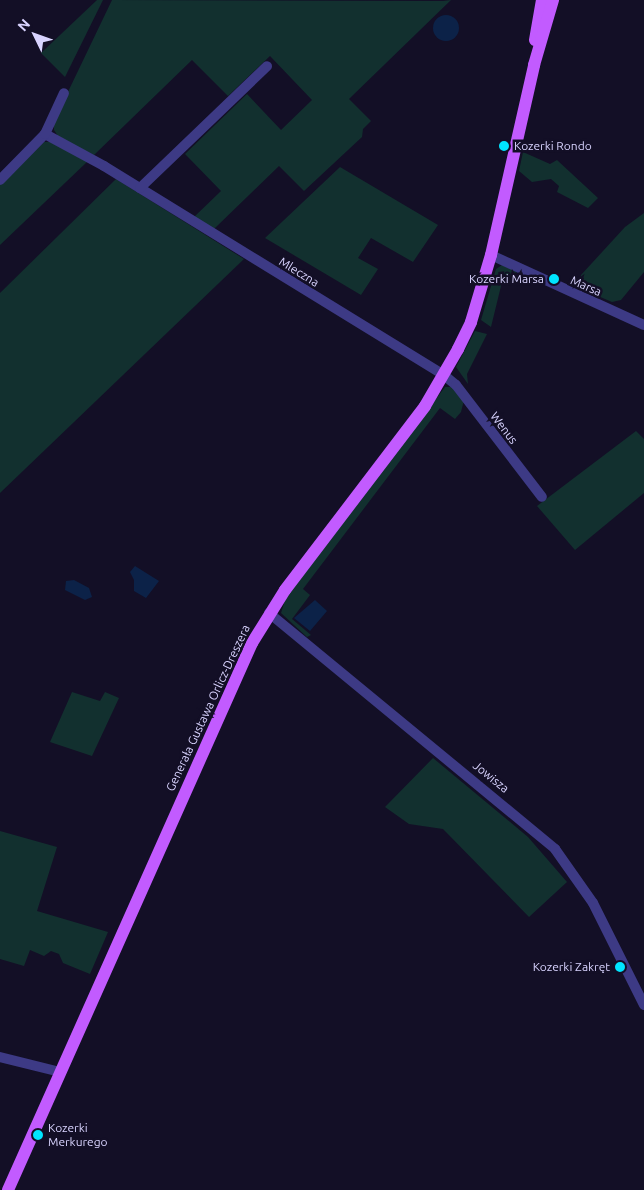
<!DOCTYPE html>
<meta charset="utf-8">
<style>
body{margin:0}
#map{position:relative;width:644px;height:1190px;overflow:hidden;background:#130f26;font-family:Ubuntu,sans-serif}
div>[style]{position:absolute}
.green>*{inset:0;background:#12302f}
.water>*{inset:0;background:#0c2248}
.round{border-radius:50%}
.minor>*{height:10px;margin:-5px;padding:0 5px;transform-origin:5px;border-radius:5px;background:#3d3a85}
.major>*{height:12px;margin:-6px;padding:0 6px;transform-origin:6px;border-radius:6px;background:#c25bff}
.dots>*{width:14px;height:14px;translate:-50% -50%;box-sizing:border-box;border:2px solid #130f26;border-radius:50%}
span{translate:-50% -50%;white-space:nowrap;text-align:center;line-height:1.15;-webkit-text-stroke:5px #130f26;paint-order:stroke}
.poi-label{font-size:12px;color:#d9d4ff}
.left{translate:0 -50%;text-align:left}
.right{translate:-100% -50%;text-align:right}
.street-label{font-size:12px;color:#d9d4ff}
.north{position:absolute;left:10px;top:10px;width:50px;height:50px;-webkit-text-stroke:4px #130f26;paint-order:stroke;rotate:312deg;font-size:14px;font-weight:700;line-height:20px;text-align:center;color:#d9d4ff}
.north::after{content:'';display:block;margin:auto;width:18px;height:22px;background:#d9d4ff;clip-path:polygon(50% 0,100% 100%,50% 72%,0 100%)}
</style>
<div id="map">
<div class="green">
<div style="clip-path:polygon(97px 0,103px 0,65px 77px,41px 53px)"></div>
<div style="clip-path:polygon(112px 0,443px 1px,451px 0,349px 99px,371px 121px,363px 129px,362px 137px,304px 191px,279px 166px,214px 229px,194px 217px,221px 191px,185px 154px,247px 94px,281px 130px,312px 100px,270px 56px,228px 96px,192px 60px,94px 155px,60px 139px,54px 130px,54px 121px)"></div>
<div style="clip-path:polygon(44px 142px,50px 142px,88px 161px,0 245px,0 185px)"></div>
<div style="clip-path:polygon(523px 152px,550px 164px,557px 160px,598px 198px,588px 208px,557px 192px,559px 186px,551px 179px,532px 182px,519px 171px)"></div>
<div style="clip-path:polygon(340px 167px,438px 225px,413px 262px,371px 238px,358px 258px,378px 269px,361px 295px,265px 238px)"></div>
<div style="clip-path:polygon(116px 179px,244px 259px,0 493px,0 293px)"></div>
<div style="clip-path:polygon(644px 213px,644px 272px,621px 300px,612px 302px,577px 287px,581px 275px,625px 227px)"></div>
<div style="clip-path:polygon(502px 265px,517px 272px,502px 282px,491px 327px,481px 320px,496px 269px)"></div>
<div style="clip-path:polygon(475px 331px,487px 334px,467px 374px,468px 384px,456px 367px)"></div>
<div style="clip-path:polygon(445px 387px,452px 387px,464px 400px,461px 412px,455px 419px,440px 408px,303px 589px,310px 595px,292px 619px,311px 635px,307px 637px,281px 613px,286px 597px)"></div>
<div style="clip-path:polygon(636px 431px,644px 439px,644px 493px,575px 550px,537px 506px)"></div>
<div style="clip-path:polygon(72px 692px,100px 701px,105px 692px,119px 698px,92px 756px,50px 742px)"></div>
<div style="clip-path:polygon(433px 758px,528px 837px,567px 882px,529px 917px,443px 829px,409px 824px,385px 807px)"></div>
<div style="clip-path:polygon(0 831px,57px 847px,37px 911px,108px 932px,90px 974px,63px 963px,59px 954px,51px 951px,44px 956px,30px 950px,24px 966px,0 959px)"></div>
</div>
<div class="water">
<div class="round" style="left:433px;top:15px;width:26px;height:26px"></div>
<div style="clip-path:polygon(135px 566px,159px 581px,146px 598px,134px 591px,134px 580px,130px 572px)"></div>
<div style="clip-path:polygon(74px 580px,89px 588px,92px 597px,85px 600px,65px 590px,66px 581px)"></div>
<div style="clip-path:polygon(315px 600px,327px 611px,310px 631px,294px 618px)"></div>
</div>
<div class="minor">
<div style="left:45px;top:134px;width:67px;rotate:28.5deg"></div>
<div style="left:104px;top:166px;width:400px;rotate:31.6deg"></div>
<div style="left:445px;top:376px;width:14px;rotate:39deg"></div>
<div style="left:456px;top:385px;width:141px;rotate:52.5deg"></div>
<div style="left:0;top:180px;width:64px;rotate:-45.6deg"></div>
<div style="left:45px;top:134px;width:45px;rotate:-65.1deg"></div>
<div style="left:140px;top:188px;width:176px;rotate:-43.8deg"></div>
<div style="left:491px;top:255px;width:168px;rotate:24.6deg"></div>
<div style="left:269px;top:613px;width:371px;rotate:39.5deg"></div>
<div style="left:555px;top:849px;width:66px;rotate:54.9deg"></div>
<div style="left:593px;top:903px;width:114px;rotate:63.4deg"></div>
<div style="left:0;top:1057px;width:62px;rotate:14deg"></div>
</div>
<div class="major">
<div style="left:535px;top:40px;width:41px;rotate:-80.1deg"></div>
<div style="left:8px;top:1190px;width:599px;rotate:-65.96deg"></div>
<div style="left:252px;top:643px;width:62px;rotate:-58.1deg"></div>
<div style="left:285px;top:590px;width:231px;rotate:-52.7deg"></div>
<div style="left:425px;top:406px;width:66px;rotate:-59.9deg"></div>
<div style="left:458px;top:349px;width:30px;rotate:-64deg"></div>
<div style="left:471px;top:322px;width:70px;rotate:-73.4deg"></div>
<div style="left:491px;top:255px;width:195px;rotate:-77.2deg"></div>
<div style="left:534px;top:65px;width:68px;rotate:-73.7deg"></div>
</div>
<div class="dots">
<div style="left:504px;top:146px;background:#00e5ff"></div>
<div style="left:554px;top:279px;background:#00e5ff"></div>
<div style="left:620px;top:967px;background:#00e5ff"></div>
<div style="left:38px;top:1135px;background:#00e5ff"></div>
</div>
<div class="poi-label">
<span class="left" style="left:514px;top:146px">Kozerki Rondo</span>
<span class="right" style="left:544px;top:279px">Kozerki Marsa</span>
<span class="right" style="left:610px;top:967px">Kozerki Zakręt</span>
<span class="left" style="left:48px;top:1135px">Kozerki<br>Merkurego</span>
</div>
<div class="street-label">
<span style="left:299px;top:272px;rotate:32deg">Mleczna</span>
<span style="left:586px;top:286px;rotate:24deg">Marsa</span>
<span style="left:504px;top:428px;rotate:53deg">Wenus</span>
<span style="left:208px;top:708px;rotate:-65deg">Generała Gustawa Orlicz-Dreszera</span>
<span style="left:491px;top:777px;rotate:39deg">Jowisza</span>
</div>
<div class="north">N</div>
</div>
